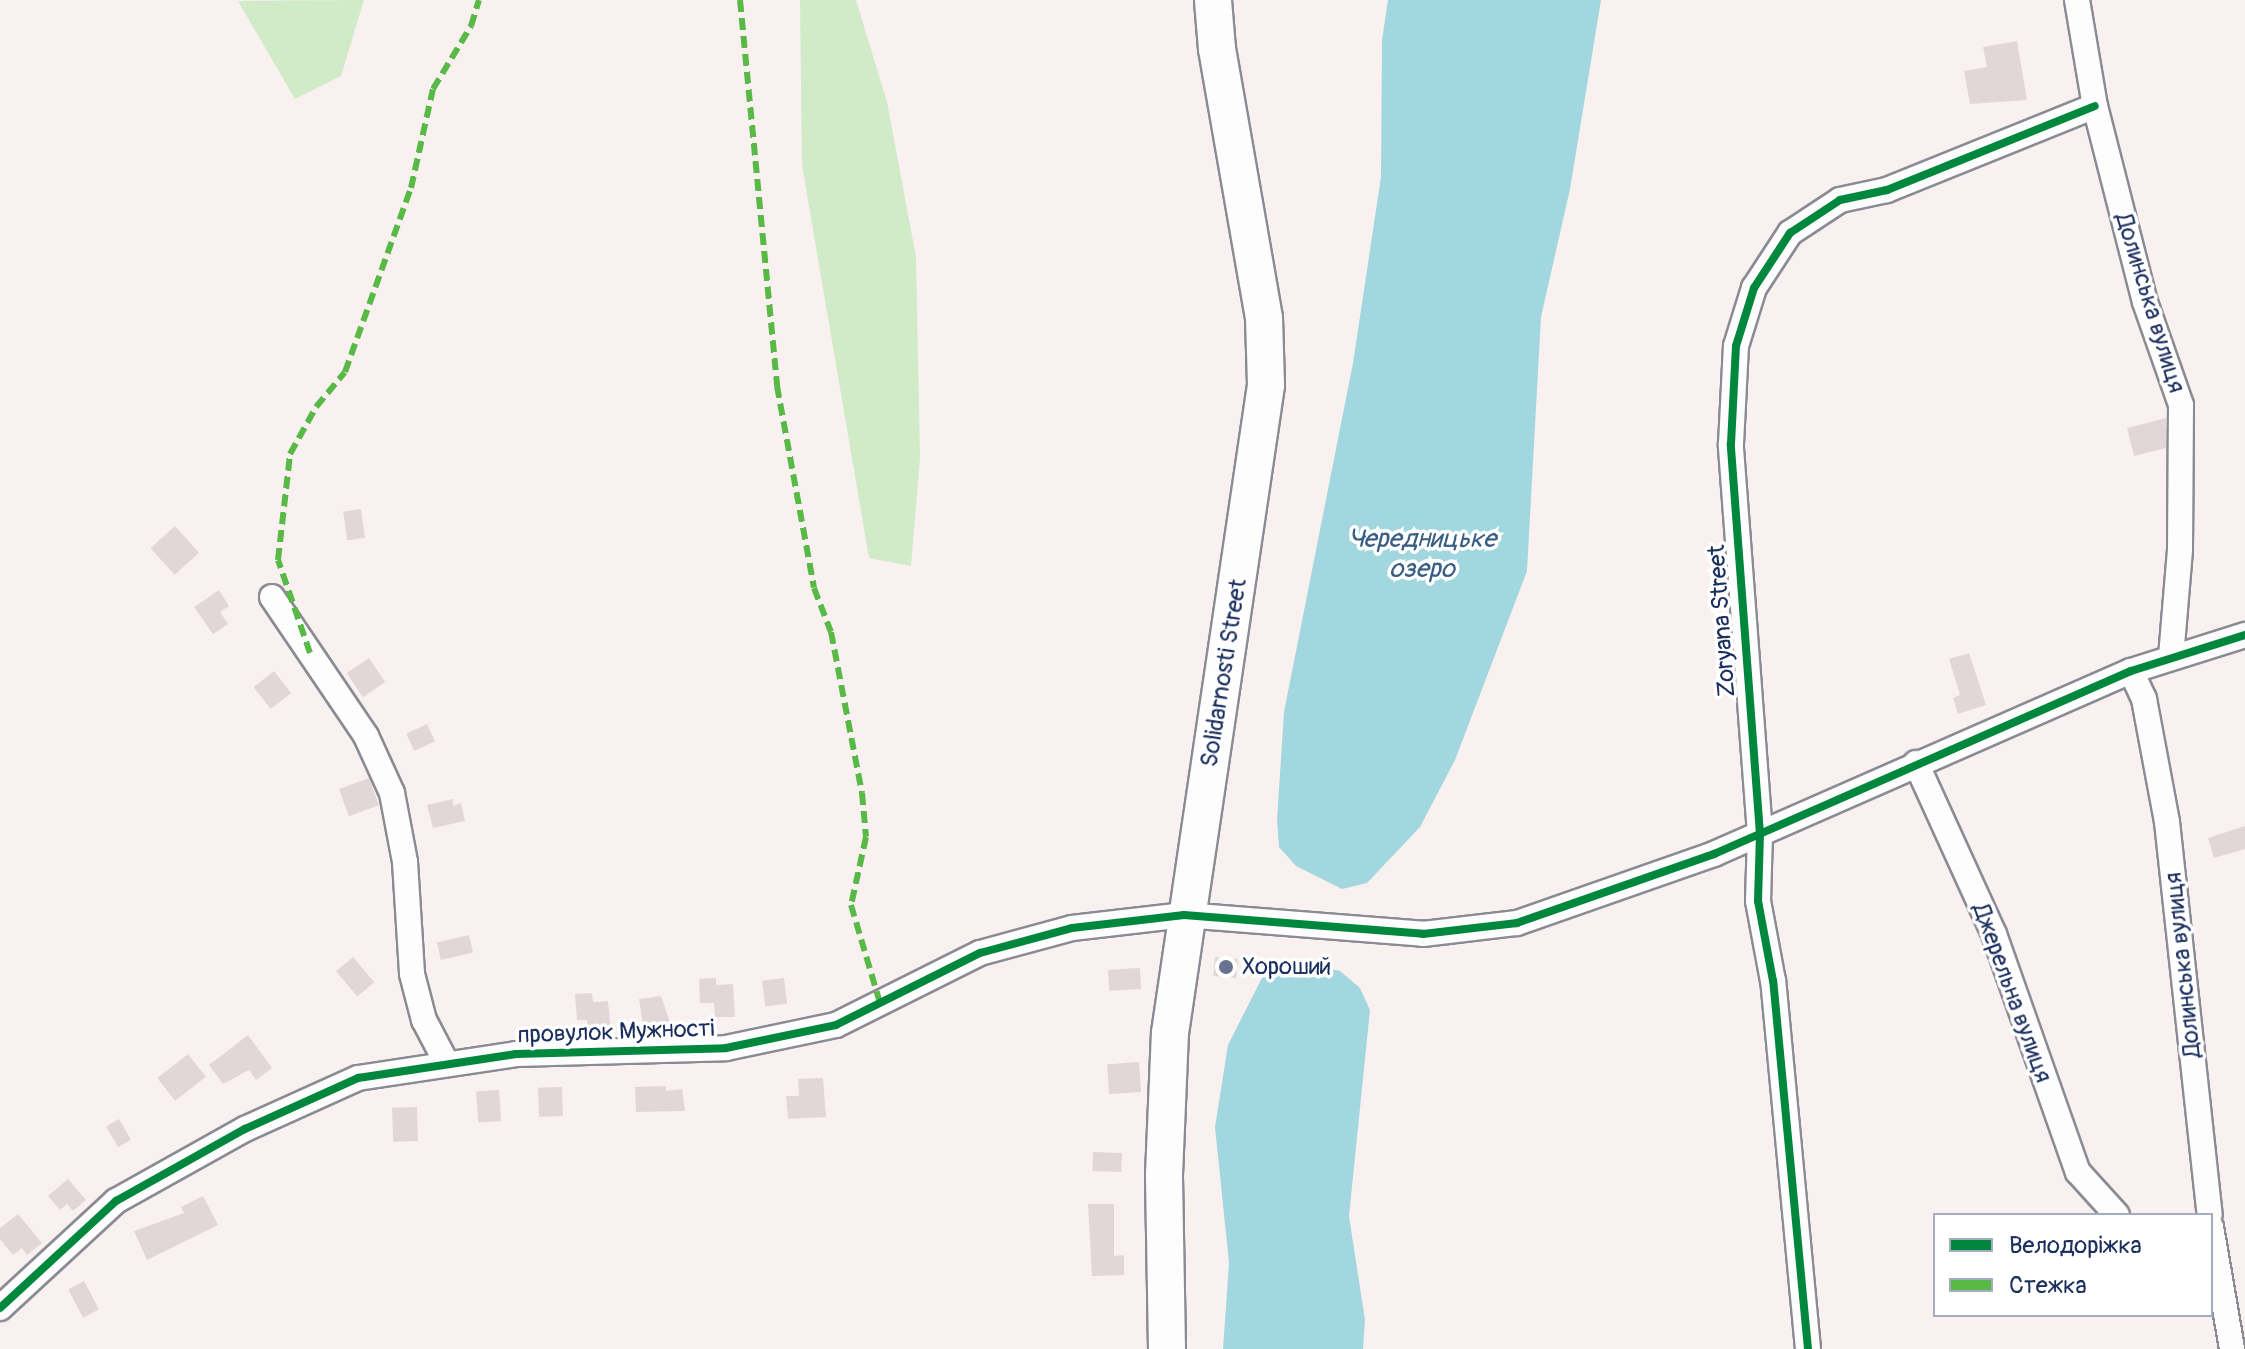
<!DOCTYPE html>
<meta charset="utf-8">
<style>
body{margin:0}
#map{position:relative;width:2245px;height:1349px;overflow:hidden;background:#f9f1f0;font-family:Pangolin,sans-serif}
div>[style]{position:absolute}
.green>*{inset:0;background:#d1eac8}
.water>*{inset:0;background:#a2d7df}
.building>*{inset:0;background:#e1d7d8;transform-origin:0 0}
.roads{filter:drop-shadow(2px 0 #8b8b94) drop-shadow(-2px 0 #8b8b94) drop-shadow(0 2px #8b8b94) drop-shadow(0 -2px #8b8b94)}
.minor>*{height:24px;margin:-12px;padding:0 12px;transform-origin:12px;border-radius:12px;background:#fefdfd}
.secondary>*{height:36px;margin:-18px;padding:0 18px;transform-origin:18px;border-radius:18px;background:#fefdfd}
.quiet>*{height:6px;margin-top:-3px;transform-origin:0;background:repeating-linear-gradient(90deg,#58b947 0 12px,transparent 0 18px)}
.cycleway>*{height:8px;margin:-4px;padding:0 4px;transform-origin:4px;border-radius:4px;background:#00873e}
.dots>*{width:22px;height:22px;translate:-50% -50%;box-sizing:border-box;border:4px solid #fff;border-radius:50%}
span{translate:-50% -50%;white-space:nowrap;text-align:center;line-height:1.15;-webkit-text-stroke:7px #fff;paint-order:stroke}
.street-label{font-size:24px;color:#1b2f5e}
.poi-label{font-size:24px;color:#1b2f5e}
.left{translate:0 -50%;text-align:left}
.water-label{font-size:26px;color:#385e83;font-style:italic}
.legend{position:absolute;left:1933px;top:1213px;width:280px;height:104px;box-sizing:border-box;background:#fff;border:2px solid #a4acbf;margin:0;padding:10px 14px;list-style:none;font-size:24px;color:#1b2f5e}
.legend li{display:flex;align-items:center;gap:16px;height:40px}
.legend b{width:40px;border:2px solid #a4acbf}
</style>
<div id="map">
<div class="green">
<div style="clip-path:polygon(364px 0,341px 76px,295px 99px,238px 1px)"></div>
<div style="clip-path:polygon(800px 0,856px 0,887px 102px,916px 257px,920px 458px,911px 566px,869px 558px,802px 165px)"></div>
</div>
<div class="water">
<div style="clip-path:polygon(1388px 0,1601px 0,1570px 189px,1541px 317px,1527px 571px,1455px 760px,1420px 827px,1367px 883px,1342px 889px,1296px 866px,1279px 847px,1277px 820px,1284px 712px,1353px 363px,1381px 177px,1382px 40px)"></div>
<div style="clip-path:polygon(1291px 960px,1340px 971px,1360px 988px,1370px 1010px,1349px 1216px,1365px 1320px,1363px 1349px,1223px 1349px,1229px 1263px,1215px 1127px,1228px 1045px,1267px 968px)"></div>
</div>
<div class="building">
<div style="clip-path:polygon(2017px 41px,2027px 100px,1970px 104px,1964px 71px,1987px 67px,1983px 47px)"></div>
<div style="clip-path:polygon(2166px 418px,2166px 448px,2134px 456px,2127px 428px)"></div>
<div style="left:361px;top:509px;width:29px;height:18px;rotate:82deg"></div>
<div style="left:175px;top:526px;width:36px;height:33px;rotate:48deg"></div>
<div style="clip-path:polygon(219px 590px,229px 606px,220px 612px,228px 624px,213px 634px,194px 607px)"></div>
<div style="clip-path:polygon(1969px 653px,1986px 705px,1958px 714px,1953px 698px,1960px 695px,1949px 659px)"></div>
<div style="left:369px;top:658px;width:29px;height:27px;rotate:56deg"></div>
<div style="left:274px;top:671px;width:28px;height:26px;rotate:52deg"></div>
<div style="left:427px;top:724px;width:19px;height:23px;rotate:65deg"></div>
<div style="left:369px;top:778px;width:29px;height:32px;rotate:70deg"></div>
<div style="clip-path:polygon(453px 799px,453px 806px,461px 803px,465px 821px,433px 828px,427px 805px)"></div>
<div style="clip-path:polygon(2245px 826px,2245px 849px,2214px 858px,2208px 838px)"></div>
<div style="left:469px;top:935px;width:18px;height:33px;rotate:77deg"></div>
<div style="left:353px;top:957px;width:33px;height:22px;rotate:50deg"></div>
<div style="left:1215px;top:957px;width:23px;height:19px;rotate:5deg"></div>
<div style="left:1140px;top:968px;width:21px;height:32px;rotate:87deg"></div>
<div style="clip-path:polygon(716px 978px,716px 985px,733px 984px,735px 1017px,715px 1017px,714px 1003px,700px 1003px,699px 979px)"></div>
<div style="left:784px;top:978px;width:26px;height:22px;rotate:83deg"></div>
<div style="clip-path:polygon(592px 993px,593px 1002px,608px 1001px,611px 1032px,588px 1034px,587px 1020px,577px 1020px,575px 994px)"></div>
<div style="clip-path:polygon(661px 996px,672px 1028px,644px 1032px,639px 999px)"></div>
<div style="clip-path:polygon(248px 1035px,272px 1068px,256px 1080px,249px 1070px,223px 1084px,209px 1065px)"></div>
<div style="left:188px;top:1054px;width:29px;height:39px;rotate:52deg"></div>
<div style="left:1139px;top:1062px;width:30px;height:32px;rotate:86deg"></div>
<div style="clip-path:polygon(823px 1078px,826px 1117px,788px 1119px,786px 1096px,799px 1096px,798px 1079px)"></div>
<div style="clip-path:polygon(666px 1086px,666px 1091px,682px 1089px,685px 1111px,636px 1112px,635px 1087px)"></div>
<div style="left:562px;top:1087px;width:29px;height:24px;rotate:88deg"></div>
<div style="left:499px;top:1090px;width:31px;height:23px;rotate:86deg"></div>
<div style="left:417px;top:1107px;width:34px;height:25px;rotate:88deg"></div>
<div style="left:119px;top:1119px;width:24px;height:15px;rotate:60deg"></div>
<div style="left:1093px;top:1152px;width:29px;height:19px;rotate:2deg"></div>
<div style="clip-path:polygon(68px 1179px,86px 1200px,73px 1211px,67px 1204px,60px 1210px,48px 1196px)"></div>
<div style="clip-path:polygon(203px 1196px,218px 1225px,147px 1260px,134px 1231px,184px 1213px,181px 1207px)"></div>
<div style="clip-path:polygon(1088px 1204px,1114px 1204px,1114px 1256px,1124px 1255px,1124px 1275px,1092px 1276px)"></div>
<div style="clip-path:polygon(18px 1214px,42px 1243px,27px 1255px,22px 1248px,13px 1255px,0 1239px,0 1228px)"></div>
<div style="left:84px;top:1281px;width:32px;height:18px;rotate:62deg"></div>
</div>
<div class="roads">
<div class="minor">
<div style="left:2077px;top:0;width:108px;rotate:80.4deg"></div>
<div style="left:2095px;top:106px;width:202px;rotate:75.7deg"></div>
<div style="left:2145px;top:302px;width:109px;rotate:70.7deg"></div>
<div style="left:2181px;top:405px;width:145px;rotate:90.4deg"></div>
<div style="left:2180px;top:550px;width:107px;rotate:94.8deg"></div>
<div style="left:272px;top:597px;width:168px;rotate:55.9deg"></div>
<div style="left:366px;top:736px;width:63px;rotate:65.5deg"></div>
<div style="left:392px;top:793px;width:70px;rotate:79.3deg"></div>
<div style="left:405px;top:862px;width:112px;rotate:86.4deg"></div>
<div style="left:412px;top:974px;width:48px;rotate:75.4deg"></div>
<div style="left:424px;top:1020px;width:50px;rotate:62.4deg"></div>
<div style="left:2131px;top:671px;width:31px;rotate:65deg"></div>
<div style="left:2144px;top:699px;width:125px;rotate:79.4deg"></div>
<div style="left:2167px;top:822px;width:395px;rotate:83.8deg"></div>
<div style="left:1916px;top:763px;width:188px;rotate:65.5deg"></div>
<div style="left:1994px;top:934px;width:252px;rotate:70.6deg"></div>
<div style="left:2078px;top:1172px;width:58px;rotate:47.8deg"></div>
<div style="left:2211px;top:1227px;width:124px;rotate:80.2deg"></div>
<div style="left:0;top:1308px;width:158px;rotate:-42.7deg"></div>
<div style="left:116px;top:1201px;width:148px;rotate:-29.2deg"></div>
<div style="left:245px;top:1129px;width:124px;rotate:-24.3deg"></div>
<div style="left:358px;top:1078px;width:160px;rotate:-8.6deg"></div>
<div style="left:516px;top:1054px;width:210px;rotate:-1.6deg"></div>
<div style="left:726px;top:1048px;width:112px;rotate:-11.8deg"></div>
<div style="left:836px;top:1025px;width:161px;rotate:-26.6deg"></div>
<div style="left:980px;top:953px;width:95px;rotate:-15.2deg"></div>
<div style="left:1072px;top:928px;width:113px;rotate:-6.6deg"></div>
<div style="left:1184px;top:915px;width:240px;rotate:4.5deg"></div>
<div style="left:1423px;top:934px;width:95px;rotate:-6.7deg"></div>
<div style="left:1517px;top:923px;width:209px;rotate:-19.3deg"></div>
<div style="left:1714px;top:854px;width:455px;rotate:-23.7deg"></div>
<div style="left:2131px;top:671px;width:120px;rotate:-17.5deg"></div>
<div style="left:1808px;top:1349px;width:370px;rotate:-95.4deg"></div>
<div style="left:1773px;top:981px;width:81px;rotate:-100.6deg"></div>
<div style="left:1758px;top:901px;width:67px;rotate:-88.3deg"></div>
<div style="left:1760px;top:834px;width:391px;rotate:-94.3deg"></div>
<div style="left:1731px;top:444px;width:98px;rotate:-87.1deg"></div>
<div style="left:1736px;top:346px;width:61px;rotate:-72.8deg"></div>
<div style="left:1754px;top:288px;width:66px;rotate:-56.8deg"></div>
<div style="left:1790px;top:233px;width:60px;rotate:-33.4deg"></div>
<div style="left:1840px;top:200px;width:48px;rotate:-12deg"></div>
<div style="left:1887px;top:190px;width:224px;rotate:-22deg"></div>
</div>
<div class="secondary">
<div style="left:1167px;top:1349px;width:174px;rotate:-91deg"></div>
<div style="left:1164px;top:1175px;width:142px;rotate:-87.6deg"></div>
<div style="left:1170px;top:1033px;width:655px;rotate:-81.57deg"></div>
<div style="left:1266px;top:385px;width:67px;rotate:-91.7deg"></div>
<div style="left:1264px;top:318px;width:273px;rotate:-99.9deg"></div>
<div style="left:1217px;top:49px;width:49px;rotate:-94.7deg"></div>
</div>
</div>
<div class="quiet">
<div style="left:740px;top:0;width:388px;rotate:84.5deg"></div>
<div style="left:777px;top:386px;width:205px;rotate:79.6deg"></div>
<div style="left:814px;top:588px;width:47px;rotate:68.9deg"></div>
<div style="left:831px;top:632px;width:164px;rotate:79.1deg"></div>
<div style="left:862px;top:793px;width:44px;rotate:84.8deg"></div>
<div style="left:866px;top:837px;width:70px;rotate:102.4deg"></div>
<div style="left:851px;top:905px;width:102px;rotate:73.5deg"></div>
<div style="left:310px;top:653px;width:98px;rotate:-109deg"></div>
<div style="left:278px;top:560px;width:107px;rotate:-83.5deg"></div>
<div style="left:290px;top:454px;width:54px;rotate:-61deg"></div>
<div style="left:316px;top:407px;width:45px;rotate:-50.4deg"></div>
<div style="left:345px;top:372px;width:195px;rotate:-70.3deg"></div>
<div style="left:411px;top:188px;width:101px;rotate:-77.5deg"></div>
<div style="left:433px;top:89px;width:74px;rotate:-58.9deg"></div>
<div style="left:471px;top:26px;width:27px;rotate:-73deg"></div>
</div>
<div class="cycleway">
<div style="left:0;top:1308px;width:158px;rotate:-42.7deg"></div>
<div style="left:116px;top:1201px;width:148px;rotate:-29.2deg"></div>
<div style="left:245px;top:1129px;width:124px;rotate:-24.3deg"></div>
<div style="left:358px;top:1078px;width:160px;rotate:-8.6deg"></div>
<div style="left:516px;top:1054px;width:210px;rotate:-1.6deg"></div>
<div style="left:726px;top:1048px;width:112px;rotate:-11.8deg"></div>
<div style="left:836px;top:1025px;width:161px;rotate:-26.6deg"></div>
<div style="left:980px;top:953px;width:95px;rotate:-15.2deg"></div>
<div style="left:1072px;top:928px;width:113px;rotate:-6.6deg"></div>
<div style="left:1184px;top:915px;width:240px;rotate:4.5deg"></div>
<div style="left:1423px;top:934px;width:95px;rotate:-6.7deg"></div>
<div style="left:1517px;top:923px;width:209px;rotate:-19.3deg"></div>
<div style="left:1714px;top:854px;width:455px;rotate:-23.7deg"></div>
<div style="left:2131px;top:671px;width:120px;rotate:-17.5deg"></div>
<div style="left:1808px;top:1349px;width:370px;rotate:-95.4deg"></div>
<div style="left:1773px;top:981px;width:81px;rotate:-100.6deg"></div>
<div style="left:1758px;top:901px;width:67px;rotate:-88.3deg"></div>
<div style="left:1760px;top:834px;width:391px;rotate:-94.3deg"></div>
<div style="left:1731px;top:444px;width:98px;rotate:-87.1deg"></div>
<div style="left:1736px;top:346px;width:61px;rotate:-72.8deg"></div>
<div style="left:1754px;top:288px;width:66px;rotate:-56.8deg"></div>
<div style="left:1790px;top:233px;width:60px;rotate:-33.4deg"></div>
<div style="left:1840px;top:200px;width:48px;rotate:-12deg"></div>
<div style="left:1887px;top:190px;width:224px;rotate:-22deg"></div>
</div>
<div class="dots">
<div style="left:1226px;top:967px;background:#697391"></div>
</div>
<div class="street-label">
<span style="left:2150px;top:303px;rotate:73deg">Долинська вулиця</span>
<span style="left:1722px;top:621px;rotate:-94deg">Zoryana Street</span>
<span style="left:1224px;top:673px;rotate:-81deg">Solidarnosti Street</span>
<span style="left:2183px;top:965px;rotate:-96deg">Долинська вулиця</span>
<span style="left:2012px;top:993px;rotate:70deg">Джерельна вулиця</span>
<span style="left:616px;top:1032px;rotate:-2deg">провулок Мужності</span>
</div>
<div class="poi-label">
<span class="left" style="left:1242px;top:967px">Хороший</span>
</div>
<div class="water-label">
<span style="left:1422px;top:555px">Чередницьке<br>озеро</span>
</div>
<ul class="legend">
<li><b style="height:10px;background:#00873e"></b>Велодоріжка</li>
<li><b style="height:10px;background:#58b947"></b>Стежка</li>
</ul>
</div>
